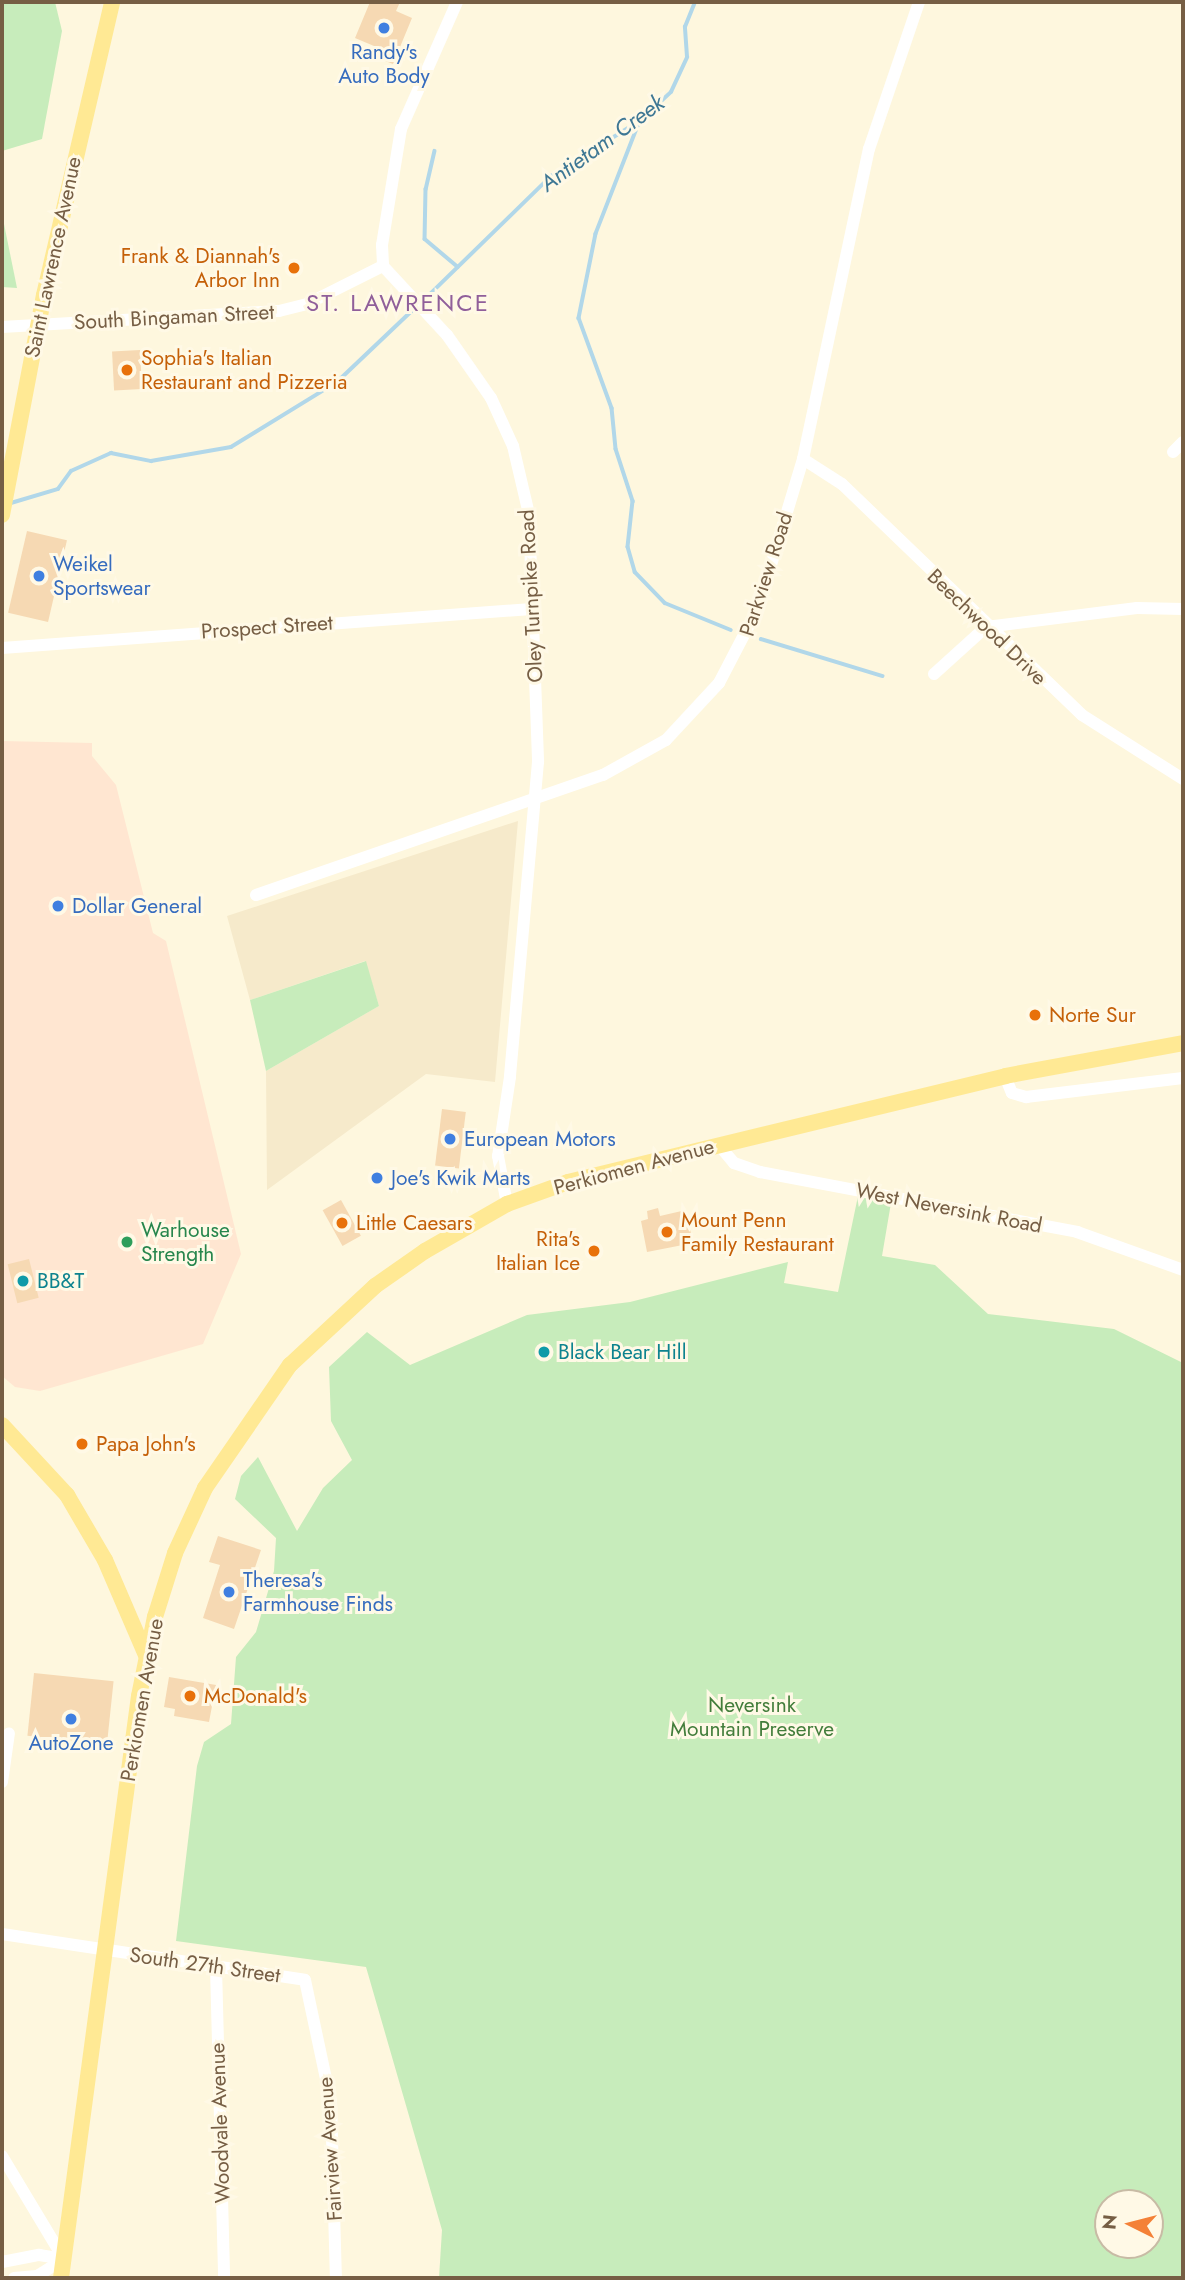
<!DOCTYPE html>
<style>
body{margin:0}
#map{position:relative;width:1185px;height:2280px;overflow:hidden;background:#fef7de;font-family:Jost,sans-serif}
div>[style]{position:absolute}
.residential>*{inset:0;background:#f6eacb}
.commercial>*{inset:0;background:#ffe6d1}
.green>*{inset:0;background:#c7ecbb}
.stream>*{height:3.5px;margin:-1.75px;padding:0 1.75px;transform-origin:1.75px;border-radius:1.75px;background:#b1d7e9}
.building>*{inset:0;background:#f6d9b3;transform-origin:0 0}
.minor>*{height:12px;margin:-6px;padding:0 6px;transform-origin:6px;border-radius:6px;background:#fff}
.major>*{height:16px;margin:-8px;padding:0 8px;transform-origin:8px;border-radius:8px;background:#ffe994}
.dots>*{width:19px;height:19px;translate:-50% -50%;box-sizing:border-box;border:4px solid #fff9e6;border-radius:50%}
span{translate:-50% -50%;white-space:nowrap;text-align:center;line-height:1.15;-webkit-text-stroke:6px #fff9e6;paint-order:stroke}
.shop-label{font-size:21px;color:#366cbe}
.left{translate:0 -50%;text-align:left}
.food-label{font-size:21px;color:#c56008}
.right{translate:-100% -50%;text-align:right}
.street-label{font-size:21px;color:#765e44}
.leisure-label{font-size:21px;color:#27864d}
.culture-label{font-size:21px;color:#0d838f}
.park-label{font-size:21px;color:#437d3b}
.water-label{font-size:23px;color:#3e7794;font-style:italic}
.quarter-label{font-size:24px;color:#905f9a;letter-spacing:2px}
.frame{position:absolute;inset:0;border:4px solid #765e44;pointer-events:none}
.north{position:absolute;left:1094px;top:2189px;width:70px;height:70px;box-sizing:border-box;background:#fff9e6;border:2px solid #c8bba5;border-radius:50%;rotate:276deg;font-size:19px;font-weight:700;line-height:28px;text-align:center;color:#765e44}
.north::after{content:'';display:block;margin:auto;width:24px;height:32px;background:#f48137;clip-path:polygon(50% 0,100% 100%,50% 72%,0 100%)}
</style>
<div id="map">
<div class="residential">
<div style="clip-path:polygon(518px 821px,495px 1082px,426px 1074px,267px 1190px,266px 1071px,379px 1006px,365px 961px,250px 1000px,227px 916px)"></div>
</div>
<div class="commercial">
<div style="clip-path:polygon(2px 741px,92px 743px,92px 756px,116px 785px,153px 933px,166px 941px,241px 1254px,203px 1344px,40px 1391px,15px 1387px,2px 1376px)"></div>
</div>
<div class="green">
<div style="clip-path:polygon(2px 2px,55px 2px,62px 31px,42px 139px,2px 151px)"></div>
<div style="clip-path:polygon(2px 214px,17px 288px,2px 287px)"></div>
<div style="clip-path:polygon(366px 961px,379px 1006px,266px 1071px,250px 1000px)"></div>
<div style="clip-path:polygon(evenodd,858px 1196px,891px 1203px,882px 1256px,935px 1265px,988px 1314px,1114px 1329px,1183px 1363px,1183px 2278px,439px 2278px,442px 2230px,366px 1967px,176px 1941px,197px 1766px,204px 1742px,231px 1724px,236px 1657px,256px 1632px,274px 1571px,276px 1538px,235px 1499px,241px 1476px,258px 1457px,297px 1531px,323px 1488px,352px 1460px,331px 1421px,329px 1367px,367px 1332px,410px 1365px,527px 1315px,630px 1302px,788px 1262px,784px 1283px,838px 1292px,858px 1196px,1108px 2203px,1150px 2203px,1150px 2245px,1108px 2245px,1108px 2203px)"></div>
</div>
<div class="stream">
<div style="left:640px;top:121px;width:121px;rotate:111.3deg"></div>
<div style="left:596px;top:234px;width:86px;rotate:101.4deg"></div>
<div style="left:579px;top:318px;width:96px;rotate:69.9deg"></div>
<div style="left:612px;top:408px;width:41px;rotate:84.4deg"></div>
<div style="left:616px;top:449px;width:55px;rotate:71.9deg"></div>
<div style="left:633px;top:501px;width:46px;rotate:96.2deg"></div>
<div style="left:628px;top:547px;width:26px;rotate:74deg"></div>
<div style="left:635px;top:572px;width:43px;rotate:45.9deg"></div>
<div style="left:665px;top:603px;width:71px;rotate:22.2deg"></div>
<div style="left:435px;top:151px;width:39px;rotate:103deg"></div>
<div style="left:426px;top:189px;width:50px;rotate:91.1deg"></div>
<div style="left:425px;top:239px;width:43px;rotate:40.3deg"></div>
<div style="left:422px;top:302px;width:180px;rotate:-44.3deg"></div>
<div style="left:551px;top:176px;width:106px;rotate:-31.9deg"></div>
<div style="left:641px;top:120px;width:41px;rotate:-43deg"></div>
<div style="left:671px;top:92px;width:38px;rotate:-65deg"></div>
<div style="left:687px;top:57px;width:30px;rotate:-94deg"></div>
<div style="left:685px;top:27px;width:27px;rotate:-68deg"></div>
<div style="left:11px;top:503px;width:49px;rotate:-16.6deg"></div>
<div style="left:58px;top:489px;width:22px;rotate:-54deg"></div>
<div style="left:71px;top:471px;width:44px;rotate:-24.2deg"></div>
<div style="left:111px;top:453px;width:41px;rotate:11.3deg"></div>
<div style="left:151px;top:461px;width:81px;rotate:-9.9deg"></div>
<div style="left:231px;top:447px;width:124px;rotate:-31.5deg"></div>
<div style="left:337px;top:382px;width:109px;rotate:-43.5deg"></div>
<div style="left:761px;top:639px;width:127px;rotate:16.9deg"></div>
</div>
<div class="building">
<div style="clip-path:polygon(370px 2px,400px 2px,396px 11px,412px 18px,393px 64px,370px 55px,374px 46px,355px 38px)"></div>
<div style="left:140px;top:350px;width:39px;height:28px;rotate:87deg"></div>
<div style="left:27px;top:531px;width:41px;height:84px;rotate:13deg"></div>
<div style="left:442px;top:1109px;width:24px;height:57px;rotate:7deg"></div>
<div style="left:341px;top:1200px;width:41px;height:21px;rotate:61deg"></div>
<div style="clip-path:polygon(658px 1208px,660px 1216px,686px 1210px,693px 1243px,647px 1252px,641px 1221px,648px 1219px,647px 1211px)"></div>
<div style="left:29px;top:1259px;width:40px;height:22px;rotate:76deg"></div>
<div style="clip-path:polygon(218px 1536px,261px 1550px,234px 1629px,203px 1618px,220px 1565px,209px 1562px)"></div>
<div style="left:34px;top:1673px;width:80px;height:63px;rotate:6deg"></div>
<div style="clip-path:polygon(169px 1677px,216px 1685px,209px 1722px,174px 1716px,175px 1709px,164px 1707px)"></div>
</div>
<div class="minor">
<div style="left:457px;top:2px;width:139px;rotate:113.8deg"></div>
<div style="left:401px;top:129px;width:118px;rotate:99.3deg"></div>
<div style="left:382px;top:245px;width:21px;rotate:87deg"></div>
<div style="left:383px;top:266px;width:94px;rotate:47.2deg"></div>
<div style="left:447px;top:335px;width:77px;rotate:55.1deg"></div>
<div style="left:491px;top:398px;width:53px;rotate:65.4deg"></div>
<div style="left:513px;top:446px;width:70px;rotate:76.8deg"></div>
<div style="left:529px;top:514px;width:248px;rotate:87.9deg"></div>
<div style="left:538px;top:762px;width:316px;rotate:95.1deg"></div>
<div style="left:510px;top:1077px;width:80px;rotate:98.6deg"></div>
<div style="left:498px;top:1156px;width:49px;rotate:79.4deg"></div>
<div style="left:2px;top:327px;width:277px;rotate:-3.3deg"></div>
<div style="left:279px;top:311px;width:29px;rotate:-14deg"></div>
<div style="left:307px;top:304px;width:85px;rotate:-26.6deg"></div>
<div style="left:1173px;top:452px;width:14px;rotate:-45deg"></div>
<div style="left:803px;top:459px;width:46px;rotate:32.7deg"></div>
<div style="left:842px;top:484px;width:333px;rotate:43.9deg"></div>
<div style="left:1082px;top:715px;width:120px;rotate:32.4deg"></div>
<div style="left:2px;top:648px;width:531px;rotate:-4.21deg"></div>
<div style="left:934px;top:674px;width:70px;rotate:-42.1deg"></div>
<div style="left:986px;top:627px;width:152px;rotate:-7.2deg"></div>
<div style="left:1137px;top:608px;width:46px;rotate:1.2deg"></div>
<div style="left:256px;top:895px;width:367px;rotate:-19.1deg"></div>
<div style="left:603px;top:775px;width:72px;rotate:-29.1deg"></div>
<div style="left:666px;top:740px;width:78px;rotate:-47.1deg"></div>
<div style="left:719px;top:683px;width:85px;rotate:-62.5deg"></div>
<div style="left:758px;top:608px;width:156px;rotate:-73.2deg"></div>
<div style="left:803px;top:459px;width:317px;rotate:-78deg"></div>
<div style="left:869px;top:149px;width:155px;rotate:-71.2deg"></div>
<div style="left:1005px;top:1076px;width:18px;rotate:68deg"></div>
<div style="left:1012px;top:1093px;width:15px;rotate:16deg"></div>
<div style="left:1026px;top:1097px;width:158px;rotate:-6.9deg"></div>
<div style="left:718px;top:1144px;width:25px;rotate:50deg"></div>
<div style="left:734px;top:1163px;width:28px;rotate:19deg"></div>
<div style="left:760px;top:1172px;width:323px;rotate:10.7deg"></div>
<div style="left:1077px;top:1232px;width:113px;rotate:19.7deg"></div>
<div style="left:2px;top:1782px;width:49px;rotate:-81.9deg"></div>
<div style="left:2px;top:1934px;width:306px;rotate:8.6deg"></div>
<div style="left:305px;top:1980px;width:125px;rotate:78deg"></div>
<div style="left:331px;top:2102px;width:176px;rotate:88.4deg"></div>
<div style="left:216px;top:1967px;width:311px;rotate:88.5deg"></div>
<div style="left:2px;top:2156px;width:120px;rotate:59deg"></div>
<div style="left:2px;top:2262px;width:38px;rotate:-11deg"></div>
<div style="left:39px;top:2255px;width:25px;rotate:9deg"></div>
<div style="left:14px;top:2278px;width:23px;rotate:-5deg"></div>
<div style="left:37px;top:2276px;width:32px;rotate:-32deg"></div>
</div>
<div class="major">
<div style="left:2px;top:515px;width:224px;rotate:-79.2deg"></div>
<div style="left:44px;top:295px;width:301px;rotate:-76.9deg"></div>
<div style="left:2px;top:1425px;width:96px;rotate:47.1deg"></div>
<div style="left:67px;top:1495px;width:75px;rotate:59.7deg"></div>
<div style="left:105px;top:1560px;width:103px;rotate:66.7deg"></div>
<div style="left:61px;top:2278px;width:587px;rotate:-82.37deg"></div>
<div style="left:139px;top:1696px;width:81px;rotate:-78.6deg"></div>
<div style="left:155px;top:1617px;width:67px;rotate:-72.6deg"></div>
<div style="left:175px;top:1553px;width:72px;rotate:-65.2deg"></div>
<div style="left:205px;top:1488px;width:150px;rotate:-55.4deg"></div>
<div style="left:290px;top:1365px;width:116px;rotate:-42.9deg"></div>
<div style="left:375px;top:1286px;width:61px;rotate:-35deg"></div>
<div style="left:425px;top:1251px;width:95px;rotate:-29.8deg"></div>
<div style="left:507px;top:1204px;width:65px;rotate:-19.8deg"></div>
<div style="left:568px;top:1182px;width:450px;rotate:-13.6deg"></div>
<div style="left:1005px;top:1076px;width:181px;rotate:-10.5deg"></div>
</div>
<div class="dots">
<div style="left:384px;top:28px;background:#3f7fe0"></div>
<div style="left:294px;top:268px;background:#e8710a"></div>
<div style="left:127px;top:370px;background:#e8710a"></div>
<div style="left:39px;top:576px;background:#3f7fe0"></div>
<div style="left:58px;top:906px;background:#3f7fe0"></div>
<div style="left:1035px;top:1015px;background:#e8710a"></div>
<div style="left:450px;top:1139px;background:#3f7fe0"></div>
<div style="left:377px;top:1178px;background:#3f7fe0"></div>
<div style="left:342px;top:1223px;background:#e8710a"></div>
<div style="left:667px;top:1232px;background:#e8710a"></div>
<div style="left:127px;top:1242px;background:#2e9e5b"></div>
<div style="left:594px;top:1251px;background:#e8710a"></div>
<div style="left:23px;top:1281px;background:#0f9aa8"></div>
<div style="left:544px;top:1352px;background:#0f9aa8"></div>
<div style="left:82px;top:1444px;background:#e8710a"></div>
<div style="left:229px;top:1592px;background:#3f7fe0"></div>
<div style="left:190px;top:1696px;background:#e8710a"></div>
<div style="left:71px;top:1719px;background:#3f7fe0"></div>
</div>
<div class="shop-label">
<span style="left:384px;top:64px">Randy's<br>Auto Body</span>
<span class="left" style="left:53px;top:576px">Weikel<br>Sportswear</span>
<span class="left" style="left:72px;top:906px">Dollar General</span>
<span class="left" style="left:464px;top:1139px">European Motors</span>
<span class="left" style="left:391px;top:1178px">Joe's Kwik Marts</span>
<span class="left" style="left:243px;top:1592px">Theresa's<br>Farmhouse Finds</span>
<span style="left:71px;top:1743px">AutoZone</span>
</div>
<div class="food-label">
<span class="right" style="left:280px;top:268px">Frank &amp; Diannah's<br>Arbor Inn</span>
<span class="left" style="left:141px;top:370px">Sophia's Italian<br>Restaurant and Pizzeria</span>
<span class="left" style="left:1049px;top:1015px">Norte Sur</span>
<span class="left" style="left:681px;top:1232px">Mount Penn<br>Family Restaurant</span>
<span class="left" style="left:356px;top:1223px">Little Caesars</span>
<span class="right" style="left:580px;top:1251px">Rita's<br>Italian Ice</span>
<span class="left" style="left:96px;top:1444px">Papa John's</span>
<span class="left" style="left:204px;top:1696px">McDonald's</span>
</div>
<div class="street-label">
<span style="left:53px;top:257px;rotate:-78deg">Saint Lawrence Avenue</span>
<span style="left:174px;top:317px;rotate:-3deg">South Bingaman Street</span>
<span style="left:766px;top:574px;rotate:-72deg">Parkview Road</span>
<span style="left:531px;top:596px;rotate:-93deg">Oley Turnpike Road</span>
<span style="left:267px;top:627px;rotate:-4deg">Prospect Street</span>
<span style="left:987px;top:627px;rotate:44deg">Beechwood Drive</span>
<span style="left:634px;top:1167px;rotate:-15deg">Perkiomen Avenue</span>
<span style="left:949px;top:1208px;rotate:11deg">West Neversink Road</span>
<span style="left:142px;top:1700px;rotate:-80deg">Perkiomen Avenue</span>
<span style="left:205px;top:1965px;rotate:8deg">South 27th Street</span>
<span style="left:220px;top:2123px;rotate:-92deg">Woodvale Avenue</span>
<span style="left:330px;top:2149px;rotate:-94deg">Fairview Avenue</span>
</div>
<div class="leisure-label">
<span class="left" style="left:141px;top:1242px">Warhouse<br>Strength</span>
</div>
<div class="culture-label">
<span class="left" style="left:37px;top:1281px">BB&amp;T</span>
<span class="left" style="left:558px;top:1352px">Black Bear Hill</span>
</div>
<div class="park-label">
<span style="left:752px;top:1717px">Neversink<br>Mountain Preserve</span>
</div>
<div class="water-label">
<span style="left:602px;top:143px;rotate:-36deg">Antietam Creek</span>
</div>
<div class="quarter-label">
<span style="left:398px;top:303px">ST. LAWRENCE</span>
</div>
<div class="frame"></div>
<div class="north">N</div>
</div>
